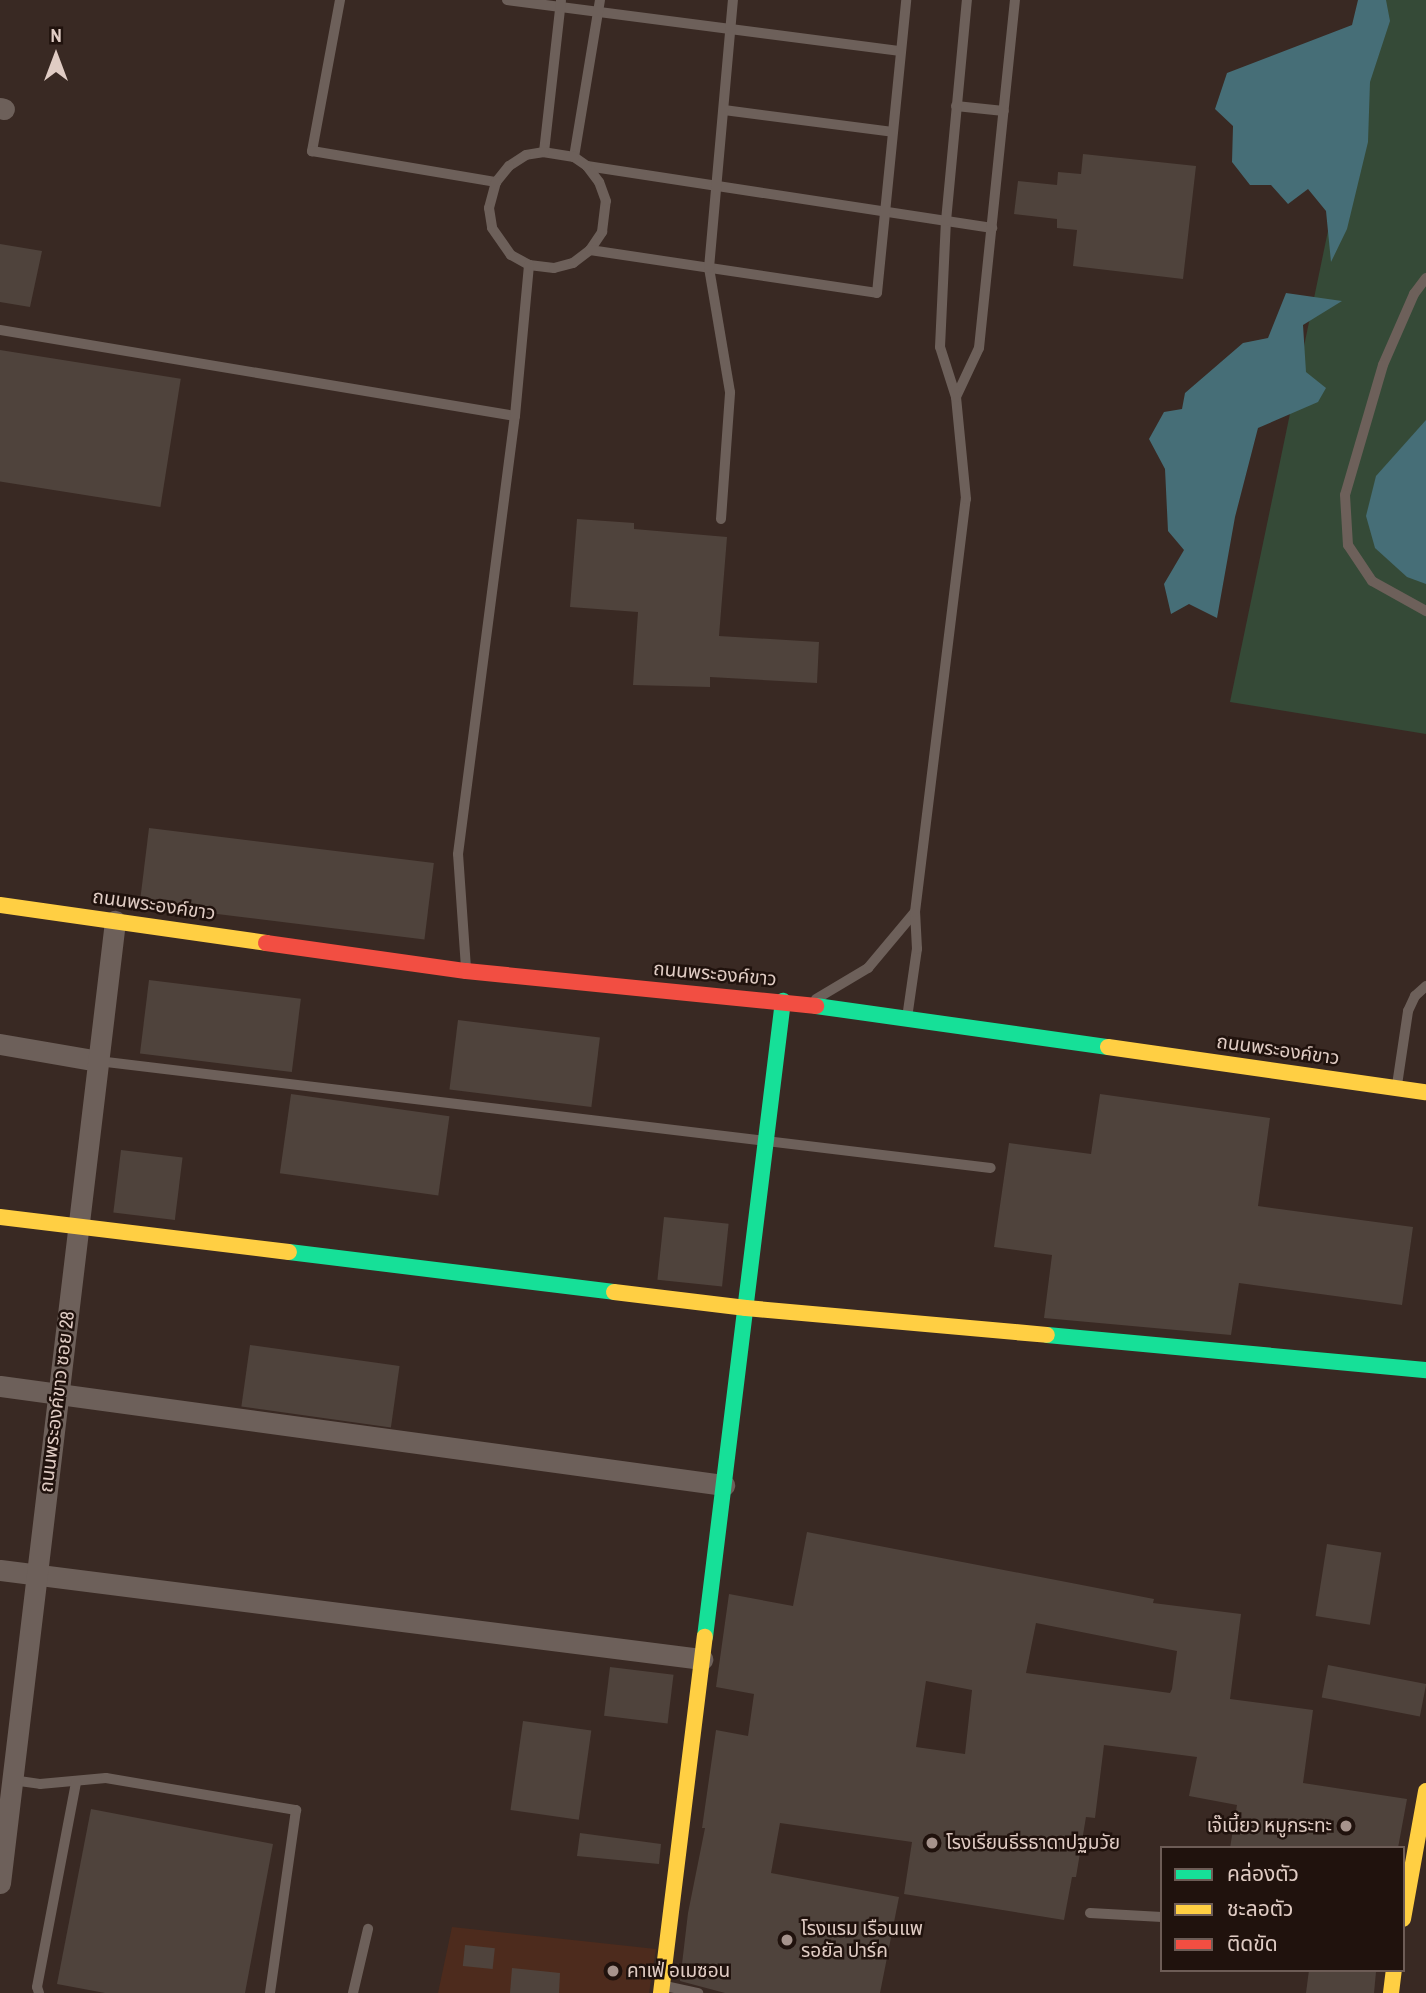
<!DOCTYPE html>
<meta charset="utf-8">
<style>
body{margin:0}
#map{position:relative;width:1426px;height:1993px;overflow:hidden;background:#392923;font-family:"Archivo Narrow","Noto Sans Thai",sans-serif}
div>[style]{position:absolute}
.built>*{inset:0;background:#4d2b1d}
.green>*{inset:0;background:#354a37}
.water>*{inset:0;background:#466e77}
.building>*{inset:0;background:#4f433c;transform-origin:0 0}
.lane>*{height:10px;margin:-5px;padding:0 5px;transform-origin:5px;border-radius:5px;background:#6d605a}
.street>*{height:21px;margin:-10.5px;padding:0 10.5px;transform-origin:10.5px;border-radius:10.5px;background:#6d605a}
.fast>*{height:16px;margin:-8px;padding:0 8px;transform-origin:8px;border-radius:8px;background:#16e098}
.slow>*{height:16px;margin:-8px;padding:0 8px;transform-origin:8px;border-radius:8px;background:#ffcf43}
.jam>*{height:16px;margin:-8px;padding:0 8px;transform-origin:8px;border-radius:8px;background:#f24e42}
.dots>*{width:19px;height:19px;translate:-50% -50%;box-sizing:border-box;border:4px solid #20120d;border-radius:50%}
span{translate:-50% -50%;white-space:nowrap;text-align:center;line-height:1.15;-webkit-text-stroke:5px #20120d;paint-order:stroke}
.street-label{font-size:19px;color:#e0ccc4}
.poi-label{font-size:19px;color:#e0ccc4}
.right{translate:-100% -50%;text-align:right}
.left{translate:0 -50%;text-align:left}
.legend{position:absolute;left:1160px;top:1846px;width:245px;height:126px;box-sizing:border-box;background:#20120d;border:2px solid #6d5c56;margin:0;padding:9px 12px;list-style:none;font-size:21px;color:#e0ccc4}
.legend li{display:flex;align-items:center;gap:14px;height:35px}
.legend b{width:35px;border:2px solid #6d5c56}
.north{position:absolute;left:21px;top:21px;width:70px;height:70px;-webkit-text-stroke:5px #20120d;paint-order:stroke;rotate:0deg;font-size:19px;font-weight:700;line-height:28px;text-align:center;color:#e0ccc4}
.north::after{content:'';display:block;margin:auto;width:24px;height:32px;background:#e0ccc4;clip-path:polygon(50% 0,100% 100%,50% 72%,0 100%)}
</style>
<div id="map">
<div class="built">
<div style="clip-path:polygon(452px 1927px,656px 1949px,649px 1993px,438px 1993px)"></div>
</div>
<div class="green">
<div style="clip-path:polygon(1376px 0,1426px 0,1426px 734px,1230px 702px)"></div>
</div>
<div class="water">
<div style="clip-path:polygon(1358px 0,1386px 0,1390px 21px,1370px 82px,1368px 142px,1347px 229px,1331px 262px,1326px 211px,1308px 189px,1288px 204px,1271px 185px,1250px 185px,1232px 162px,1233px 126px,1215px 109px,1227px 73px,1352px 25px)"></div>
<div style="clip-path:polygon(1286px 293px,1342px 301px,1303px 325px,1306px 372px,1326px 388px,1318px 402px,1258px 428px,1235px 517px,1217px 618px,1189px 604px,1171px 614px,1164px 584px,1184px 550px,1168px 531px,1165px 469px,1149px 439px,1164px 412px,1182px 409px,1185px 393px,1243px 343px,1268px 338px)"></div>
<div style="clip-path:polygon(1426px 420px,1426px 584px,1407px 577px,1375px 548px,1366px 516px,1376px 476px)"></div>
</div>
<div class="building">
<div style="clip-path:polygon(1083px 154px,1196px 166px,1183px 279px,1073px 266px,1077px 230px,1057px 228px,1057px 219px,1014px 214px,1018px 181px,1057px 185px,1058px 172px,1081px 174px)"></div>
<div style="clip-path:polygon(0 244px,42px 251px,30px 307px,0 302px)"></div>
<div style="left:0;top:350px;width:183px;height:130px;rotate:9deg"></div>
<div style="clip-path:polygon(577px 519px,634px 523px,634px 529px,727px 537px,719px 636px,819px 642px,817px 683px,710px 677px,710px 687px,633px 685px,638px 612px,570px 607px)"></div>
<div style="left:149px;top:828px;width:287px;height:77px;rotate:7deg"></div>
<div style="left:149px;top:980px;width:153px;height:74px;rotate:7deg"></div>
<div style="left:458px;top:1020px;width:143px;height:70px;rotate:7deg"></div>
<div style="left:291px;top:1094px;width:160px;height:80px;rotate:8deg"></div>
<div style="clip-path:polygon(1100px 1094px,1270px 1118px,1258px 1206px,1413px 1227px,1402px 1305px,1239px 1283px,1231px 1335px,1044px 1318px,1052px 1255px,994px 1247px,1009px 1143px,1091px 1154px)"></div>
<div style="left:121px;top:1150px;width:62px;height:63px;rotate:7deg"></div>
<div style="left:664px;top:1217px;width:65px;height:63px;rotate:6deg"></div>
<div style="left:250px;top:1345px;width:151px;height:62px;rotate:8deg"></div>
<div style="clip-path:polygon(evenodd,807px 1532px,1154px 1599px,1153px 1603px,1241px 1614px,1230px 1699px,1313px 1710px,1303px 1783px,1407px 1799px,1398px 1848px,1230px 1848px,1237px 1805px,1189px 1796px,1197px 1757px,1104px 1745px,1095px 1818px,1086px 1817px,1076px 1877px,1072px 1877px,1064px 1920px,904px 1894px,912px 1842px,780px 1823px,771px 1873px,899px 1897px,880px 1993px,725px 1993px,680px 1981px,688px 1913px,705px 1828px,702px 1828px,716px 1730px,748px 1736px,754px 1694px,716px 1687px,729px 1594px,793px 1606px,807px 1532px,1036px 1623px,1177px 1651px,1172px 1689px,1170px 1693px,1026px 1673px,1036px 1623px,807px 1532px,926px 1681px,972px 1690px,965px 1754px,916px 1747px,926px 1681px)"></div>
<div style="left:1327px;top:1544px;width:55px;height:73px;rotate:9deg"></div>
<div style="left:1328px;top:1665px;width:100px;height:33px;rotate:11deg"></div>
<div style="left:610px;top:1667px;width:64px;height:49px;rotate:7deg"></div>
<div style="left:523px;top:1721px;width:69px;height:90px;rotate:8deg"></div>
<div style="clip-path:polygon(91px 1809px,273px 1844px,245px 1993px,105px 1993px,57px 1984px)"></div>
<div style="clip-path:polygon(580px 1833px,661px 1844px,659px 1864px,577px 1856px)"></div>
<div style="left:465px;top:1945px;width:30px;height:21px;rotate:6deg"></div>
<div style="clip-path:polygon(512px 1968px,560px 1973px,559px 1993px,510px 1993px)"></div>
<div style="clip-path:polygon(1309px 1970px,1376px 1972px,1374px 1993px,1306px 1993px)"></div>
</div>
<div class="lane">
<div style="left:340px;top:0;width:154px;rotate:100.5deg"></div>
<div style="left:312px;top:151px;width:187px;rotate:9.6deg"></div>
<div style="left:507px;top:0;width:397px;rotate:7.4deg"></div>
<div style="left:956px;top:106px;width:48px;rotate:5.9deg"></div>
<div style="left:724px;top:110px;width:170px;rotate:7.4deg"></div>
<div style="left:544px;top:152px;width:152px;rotate:-83.6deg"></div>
<div style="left:574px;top:157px;width:159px;rotate:-80.6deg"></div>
<div style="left:587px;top:166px;width:410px;rotate:8.7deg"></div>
<div style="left:590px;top:250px;width:22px;rotate:-56deg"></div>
<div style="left:602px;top:232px;width:31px;rotate:-83deg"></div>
<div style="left:606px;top:201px;width:20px;rotate:-110deg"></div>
<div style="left:599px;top:182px;width:20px;rotate:-127deg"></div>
<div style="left:587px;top:166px;width:16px;rotate:-145deg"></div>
<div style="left:574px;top:157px;width:30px;rotate:-171deg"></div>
<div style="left:544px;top:152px;width:18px;rotate:171deg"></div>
<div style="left:526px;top:155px;width:20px;rotate:147deg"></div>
<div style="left:509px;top:166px;width:21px;rotate:129deg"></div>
<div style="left:496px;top:182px;width:27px;rotate:105deg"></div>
<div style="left:489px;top:208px;width:20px;rotate:81deg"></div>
<div style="left:492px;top:228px;width:33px;rotate:55deg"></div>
<div style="left:511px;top:255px;width:21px;rotate:29deg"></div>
<div style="left:529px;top:265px;width:25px;rotate:7deg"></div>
<div style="left:554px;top:268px;width:20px;rotate:-15deg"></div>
<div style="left:573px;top:263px;width:21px;rotate:-37deg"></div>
<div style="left:590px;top:250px;width:290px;rotate:8.5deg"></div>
<div style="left:877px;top:293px;width:294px;rotate:-84.3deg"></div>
<div style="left:1426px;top:278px;width:20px;rotate:127deg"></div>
<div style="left:1414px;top:294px;width:77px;rotate:113.6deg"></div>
<div style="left:1383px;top:365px;width:135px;rotate:106.3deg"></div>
<div style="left:1345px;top:495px;width:50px;rotate:86.6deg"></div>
<div style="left:1348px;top:545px;width:43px;rotate:56.3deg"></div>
<div style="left:1372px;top:581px;width:62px;rotate:29.1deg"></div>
<div style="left:0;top:330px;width:522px;rotate:9.48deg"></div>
<div style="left:956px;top:397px;width:54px;rotate:-64.9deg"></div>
<div style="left:979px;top:348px;width:350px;rotate:-84.1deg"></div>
<div style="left:721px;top:519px;width:127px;rotate:-85.9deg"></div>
<div style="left:730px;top:392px;width:126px;rotate:-99.6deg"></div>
<div style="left:709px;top:268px;width:269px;rotate:-84.9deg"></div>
<div style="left:466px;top:968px;width:114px;rotate:-94deg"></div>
<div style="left:458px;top:854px;width:442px;rotate:-82.6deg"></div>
<div style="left:515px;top:416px;width:152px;rotate:-84.7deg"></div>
<div style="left:816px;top:999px;width:61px;rotate:-30.8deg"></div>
<div style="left:868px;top:968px;width:73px;rotate:-50deg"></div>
<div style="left:907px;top:1018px;width:70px;rotate:-81.8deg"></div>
<div style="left:917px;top:949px;width:37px;rotate:-93deg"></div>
<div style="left:915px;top:912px;width:416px;rotate:-83deg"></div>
<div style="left:966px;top:499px;width:102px;rotate:-95.6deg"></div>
<div style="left:956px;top:397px;width:52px;rotate:-107.7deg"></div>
<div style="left:940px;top:347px;width:126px;rotate:-87.3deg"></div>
<div style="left:946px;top:221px;width:222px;rotate:-84.6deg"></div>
<div style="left:98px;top:1061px;width:899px;rotate:6.83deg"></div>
<div style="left:1397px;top:1085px;width:75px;rotate:-81.5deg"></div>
<div style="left:1408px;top:1011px;width:17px;rotate:-65deg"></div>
<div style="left:1415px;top:996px;width:15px;rotate:-42deg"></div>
<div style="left:12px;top:1780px;width:28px;rotate:8deg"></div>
<div style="left:40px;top:1784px;width:66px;rotate:-5.2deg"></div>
<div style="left:106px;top:1778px;width:193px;rotate:9.6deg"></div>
<div style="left:296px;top:1810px;width:185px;rotate:98.1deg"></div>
<div style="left:1090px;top:1913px;width:72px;rotate:3.2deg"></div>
<div style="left:665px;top:1986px;width:34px;rotate:12deg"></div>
<div style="left:39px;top:1993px;width:6px;rotate:-108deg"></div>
<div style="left:37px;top:1987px;width:209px;rotate:-79.2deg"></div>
<div style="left:353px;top:1993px;width:66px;rotate:-76.8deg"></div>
</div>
<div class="street">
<div style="left:0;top:108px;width:4px;rotate:14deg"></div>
<div style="left:0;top:1044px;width:99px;rotate:9.8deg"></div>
<div style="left:0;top:1386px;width:731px;rotate:7.79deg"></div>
<div style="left:0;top:1570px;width:708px;rotate:7.23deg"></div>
<div style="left:0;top:1883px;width:969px;rotate:-83.18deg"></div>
</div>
<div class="fast">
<div style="left:816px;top:1006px;width:295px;rotate:8deg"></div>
<div style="left:289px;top:1252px;width:327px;rotate:7deg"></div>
<div style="left:1047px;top:1335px;width:381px;rotate:5.3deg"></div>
<div style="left:705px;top:1637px;width:641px;rotate:-83.01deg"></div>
</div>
<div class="slow">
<div style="left:0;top:905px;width:269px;rotate:8.1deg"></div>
<div style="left:1108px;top:1047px;width:321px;rotate:8.1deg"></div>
<div style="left:0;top:1217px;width:291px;rotate:6.9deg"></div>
<div style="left:614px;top:1292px;width:133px;rotate:6.9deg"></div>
<div style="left:746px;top:1308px;width:302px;rotate:5.1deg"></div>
<div style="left:1403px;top:1919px;width:130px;rotate:-79.8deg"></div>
<div style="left:661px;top:1993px;width:359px;rotate:-83deg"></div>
<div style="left:1391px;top:1993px;width:23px;rotate:-83deg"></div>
</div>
<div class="jam">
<div style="left:266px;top:943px;width:202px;rotate:8deg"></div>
<div style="left:466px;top:971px;width:352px;rotate:5.7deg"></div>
</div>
<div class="dots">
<div style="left:1346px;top:1826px;background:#a6938c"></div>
<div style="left:932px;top:1843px;background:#a6938c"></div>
<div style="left:787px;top:1940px;background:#a6938c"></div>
<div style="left:613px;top:1971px;background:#a6938c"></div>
</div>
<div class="street-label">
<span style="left:154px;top:905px;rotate:8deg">ถนนพระองค์ขาว</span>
<span style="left:715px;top:974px;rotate:5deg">ถนนพระองค์ขาว</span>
<span style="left:1278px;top:1050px;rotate:8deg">ถนนพระองค์ขาว</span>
<span style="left:57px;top:1402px;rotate:-83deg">ถนนพระองค์ขาว ซอย 28</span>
</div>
<div class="poi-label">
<span class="right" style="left:1332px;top:1826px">เจ๊เนี้ยว หมูกระทะ</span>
<span class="left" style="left:946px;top:1843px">โรงเรียนธีรธาดาปฐมวัย</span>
<span class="left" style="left:801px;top:1940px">โรงแรม เรือนแพ<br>รอยัล ปาร์ค</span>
<span class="left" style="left:627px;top:1971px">คาเฟ่ อเมซอน</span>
</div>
<ul class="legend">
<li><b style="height:9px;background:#16e098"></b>คล่องตัว</li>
<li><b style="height:9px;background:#ffcf43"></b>ชะลอตัว</li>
<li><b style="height:9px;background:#f24e42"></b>ติดขัด</li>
</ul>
<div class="north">N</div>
</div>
